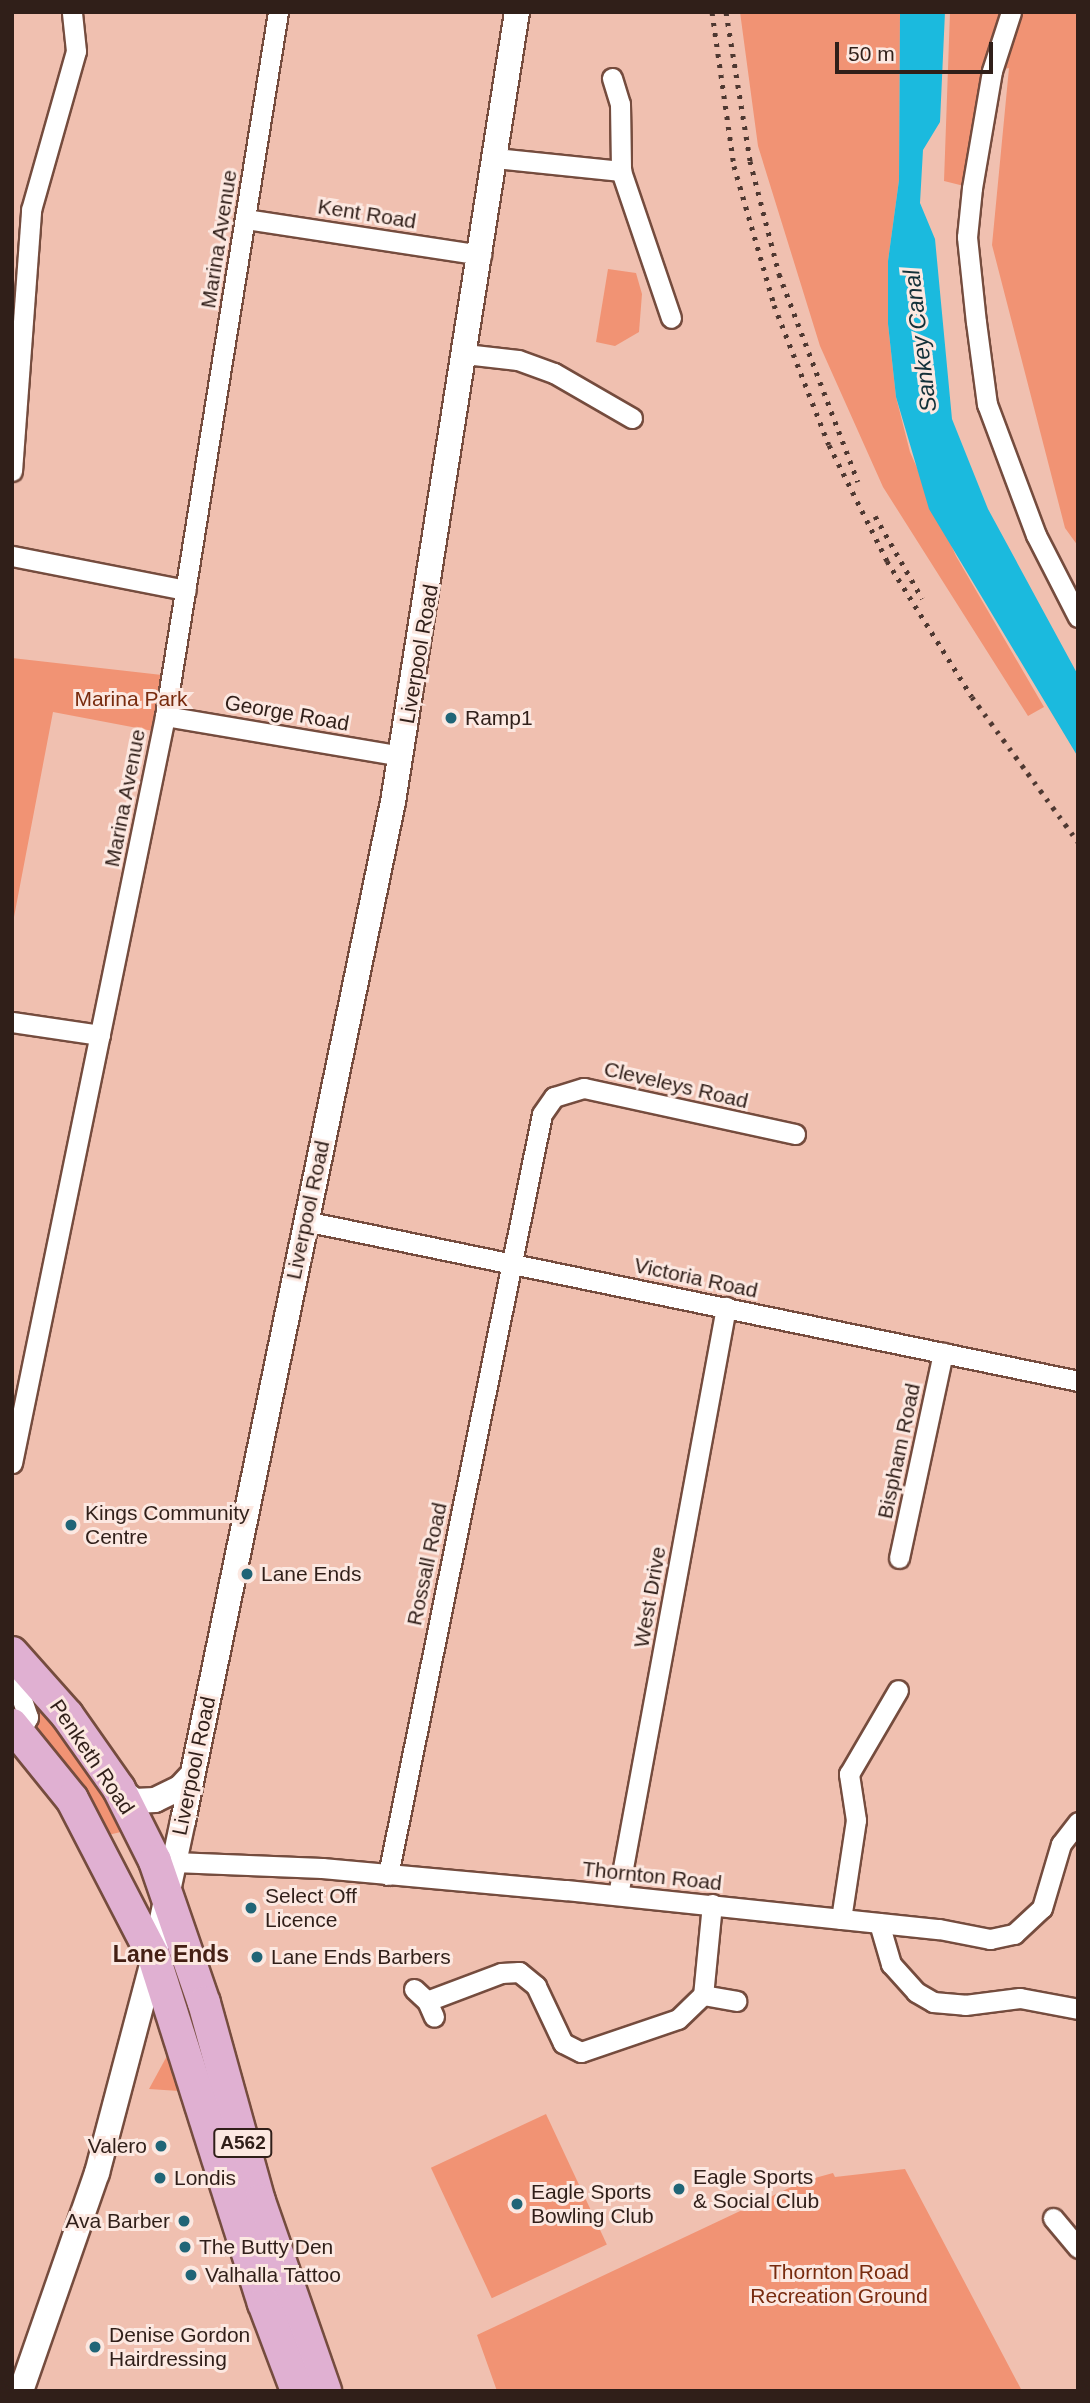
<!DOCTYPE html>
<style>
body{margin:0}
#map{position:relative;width:1090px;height:2403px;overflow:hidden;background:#f0c0b0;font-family:Helvetica,sans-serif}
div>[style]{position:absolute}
.green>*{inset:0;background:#f19374;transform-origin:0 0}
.water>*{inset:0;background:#1bbade}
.roads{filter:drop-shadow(2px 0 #754c3e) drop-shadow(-2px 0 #754c3e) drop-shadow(0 2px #754c3e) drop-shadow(0 -2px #754c3e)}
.minor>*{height:19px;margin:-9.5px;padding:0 9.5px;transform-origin:9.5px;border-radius:9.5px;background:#fff}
.tertiary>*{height:24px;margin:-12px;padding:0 12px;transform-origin:12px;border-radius:12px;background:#fff}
.primary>*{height:32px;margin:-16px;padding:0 16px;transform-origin:16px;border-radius:16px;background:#e0b0d2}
.rail>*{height:5px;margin-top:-2.5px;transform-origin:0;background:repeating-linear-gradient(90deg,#4e3831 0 3.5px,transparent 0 10.5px)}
.dots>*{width:19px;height:19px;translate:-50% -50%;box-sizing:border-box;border:4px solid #fce8e1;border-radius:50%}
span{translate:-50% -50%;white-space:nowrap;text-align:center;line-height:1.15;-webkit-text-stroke:6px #fce8e1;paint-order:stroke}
.shield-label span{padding:2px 5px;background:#fce8e1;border:2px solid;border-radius:5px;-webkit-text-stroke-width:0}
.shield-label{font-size:19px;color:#301f19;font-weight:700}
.street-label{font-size:21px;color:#301f19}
.park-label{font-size:21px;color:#782b0e}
.poi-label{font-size:21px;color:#301f19}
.left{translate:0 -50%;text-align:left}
.right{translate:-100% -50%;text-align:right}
.water-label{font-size:23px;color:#133139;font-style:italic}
.neighbourhood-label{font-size:23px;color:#442014;font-weight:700}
.frame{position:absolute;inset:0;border:14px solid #301f19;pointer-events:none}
.scale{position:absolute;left:835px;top:42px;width:158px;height:32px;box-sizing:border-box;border:4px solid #301f19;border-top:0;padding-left:9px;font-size:21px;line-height:24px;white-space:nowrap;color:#301f19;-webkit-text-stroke:5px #fce8e1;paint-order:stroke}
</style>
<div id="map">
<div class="green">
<div style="clip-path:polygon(740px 12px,900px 12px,899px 180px,888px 261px,888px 324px,896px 397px,910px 452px,956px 556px,1044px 707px,1028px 716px,883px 487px,820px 346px,758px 146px)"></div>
<div style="clip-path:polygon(950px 12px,1078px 12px,1078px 546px,1065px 528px,992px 245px,1009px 68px,992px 72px,972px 188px,944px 181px)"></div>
<div style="clip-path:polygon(608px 269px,636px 273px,642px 294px,639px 332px,615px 346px,596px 342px)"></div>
<div style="clip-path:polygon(12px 658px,162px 675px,153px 731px,53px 712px,14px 917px)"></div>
<div style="clip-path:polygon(43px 1710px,105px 1794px,125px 1831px,108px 1835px,36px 1731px,35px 1713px)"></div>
<div style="clip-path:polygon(168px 2054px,179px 2091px,149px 2089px)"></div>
<div style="left:546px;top:2114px;width:144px;height:127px;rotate:65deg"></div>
<div style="clip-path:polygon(905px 2169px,1022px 2391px,497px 2391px,477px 2335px,804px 2181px,833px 2173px,835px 2177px)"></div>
</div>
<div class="water">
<div style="clip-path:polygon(900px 12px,945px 12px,940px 122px,923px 150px,920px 203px,935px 239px,952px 419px,988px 509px,1078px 675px,1078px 757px,929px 509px,896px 397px,888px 324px,888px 261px,899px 180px)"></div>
</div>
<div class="roads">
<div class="minor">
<div style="left:1011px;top:12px;width:62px;rotate:107.9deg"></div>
<div style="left:992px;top:71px;width:119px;rotate:99.7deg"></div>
<div style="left:972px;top:188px;width:49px;rotate:95.8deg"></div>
<div style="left:967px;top:237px;width:85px;rotate:84deg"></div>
<div style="left:976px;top:322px;width:83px;rotate:82.4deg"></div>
<div style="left:987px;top:404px;width:140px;rotate:69.5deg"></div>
<div style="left:1036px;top:535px;width:92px;rotate:62.9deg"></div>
<div style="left:612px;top:78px;width:27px;rotate:73deg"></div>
<div style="left:620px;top:104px;width:67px;rotate:89.1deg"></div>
<div style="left:621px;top:171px;width:155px;rotate:71.2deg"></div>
<div style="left:495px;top:158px;width:127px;rotate:5.9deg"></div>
<div style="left:246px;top:219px;width:238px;rotate:8.7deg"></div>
<div style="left:465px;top:354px;width:53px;rotate:6.5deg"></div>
<div style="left:518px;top:360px;width:38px;rotate:20deg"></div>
<div style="left:554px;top:373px;width:90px;rotate:30deg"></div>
<div style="left:12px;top:471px;width:262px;rotate:-85.8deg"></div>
<div style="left:31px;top:210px;width:165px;rotate:-74.2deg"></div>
<div style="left:76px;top:51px;width:39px;rotate:-96deg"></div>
<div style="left:12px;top:556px;width:177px;rotate:11.1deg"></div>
<div style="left:165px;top:716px;width:239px;rotate:9.6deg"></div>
<div style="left:12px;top:1022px;width:89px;rotate:8.4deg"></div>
<div style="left:305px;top:1221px;width:789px;rotate:11.69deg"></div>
<div style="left:12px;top:1463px;width:763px;rotate:-78.42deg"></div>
<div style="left:165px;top:716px;width:713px;rotate:-80.88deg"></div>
<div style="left:899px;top:1558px;width:210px;rotate:-77.9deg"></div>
<div style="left:12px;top:1671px;width:49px;rotate:70.8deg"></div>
<div style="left:28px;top:1717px;width:26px;rotate:118deg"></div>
<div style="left:174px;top:1862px;width:148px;rotate:2.3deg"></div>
<div style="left:322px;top:1868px;width:245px;rotate:5.2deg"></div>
<div style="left:566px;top:1890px;width:375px;rotate:6deg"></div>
<div style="left:939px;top:1929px;width:52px;rotate:11.1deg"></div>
<div style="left:990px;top:1939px;width:25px;rotate:-12deg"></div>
<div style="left:1014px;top:1934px;width:38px;rotate:-43deg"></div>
<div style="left:1042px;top:1908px;width:67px;rotate:-73.5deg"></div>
<div style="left:1061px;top:1844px;width:28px;rotate:-52deg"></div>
<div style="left:388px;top:1875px;width:776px;rotate:-78.56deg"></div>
<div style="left:542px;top:1114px;width:21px;rotate:-55deg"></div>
<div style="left:554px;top:1097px;width:31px;rotate:-17deg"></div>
<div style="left:584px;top:1088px;width:216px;rotate:12.3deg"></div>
<div style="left:618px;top:1895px;width:598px;rotate:-79.59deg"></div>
<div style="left:712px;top:1904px;width:91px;rotate:95.6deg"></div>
<div style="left:703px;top:1995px;width:34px;rotate:10deg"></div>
<div style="left:841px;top:1919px;width:100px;rotate:-81.4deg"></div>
<div style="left:856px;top:1820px;width:47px;rotate:-98.7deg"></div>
<div style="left:849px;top:1774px;width:97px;rotate:-59.7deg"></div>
<div style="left:879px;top:1923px;width:43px;rotate:73.7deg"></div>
<div style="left:891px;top:1964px;width:38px;rotate:48deg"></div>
<div style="left:916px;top:1992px;width:20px;rotate:30deg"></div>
<div style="left:933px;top:2002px;width:32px;rotate:5deg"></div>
<div style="left:965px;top:2005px;width:55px;rotate:-7.3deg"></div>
<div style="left:1020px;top:1998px;width:59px;rotate:10.7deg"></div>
<div style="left:414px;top:1989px;width:18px;rotate:43deg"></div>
<div style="left:427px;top:2001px;width:17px;rotate:66deg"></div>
<div style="left:427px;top:2001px;width:79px;rotate:-20.7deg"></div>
<div style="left:501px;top:1973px;width:18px;rotate:-3deg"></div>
<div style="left:519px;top:1972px;width:22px;rotate:39deg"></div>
<div style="left:536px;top:1986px;width:63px;rotate:64.7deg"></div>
<div style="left:563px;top:2043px;width:20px;rotate:27deg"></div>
<div style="left:581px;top:2052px;width:102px;rotate:-18.8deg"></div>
<div style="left:678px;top:2019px;width:35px;rotate:-44deg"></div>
<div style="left:1053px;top:2218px;width:39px;rotate:50deg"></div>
</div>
<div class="tertiary">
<div style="left:119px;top:1789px;width:20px;rotate:37deg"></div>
<div style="left:135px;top:1801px;width:20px;rotate:-3deg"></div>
<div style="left:155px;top:1800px;width:28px;rotate:-26deg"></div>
<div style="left:180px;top:1788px;width:16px;rotate:-47deg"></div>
<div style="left:21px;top:2391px;width:231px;rotate:-70.8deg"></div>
<div style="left:97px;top:2173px;width:223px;rotate:-75.2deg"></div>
<div style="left:154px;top:1957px;width:139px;rotate:-78deg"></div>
<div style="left:183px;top:1821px;width:1040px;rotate:-78.36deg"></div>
<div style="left:393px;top:802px;width:800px;rotate:-81.08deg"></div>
</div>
<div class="primary">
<div style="left:12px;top:1653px;width:83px;rotate:48.4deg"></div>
<div style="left:67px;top:1715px;width:90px;rotate:54.9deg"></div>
<div style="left:119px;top:1789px;width:80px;rotate:63.4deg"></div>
<div style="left:155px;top:1861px;width:150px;rotate:71deg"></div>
<div style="left:204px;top:2003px;width:205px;rotate:74.5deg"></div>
<div style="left:259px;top:2201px;width:201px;rotate:70.8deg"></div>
<div style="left:12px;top:1725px;width:95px;rotate:51deg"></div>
<div style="left:72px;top:1799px;width:178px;rotate:62.6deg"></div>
<div style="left:154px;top:1957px;width:363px;rotate:72.4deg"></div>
<div style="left:264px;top:2303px;width:94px;rotate:69.4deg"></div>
</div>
</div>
<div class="rail">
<div style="left:712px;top:12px;width:156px;rotate:81.9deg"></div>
<div style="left:734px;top:166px;width:145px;rotate:73.9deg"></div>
<div style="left:774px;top:305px;width:150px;rotate:68.6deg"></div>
<div style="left:829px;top:445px;width:130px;rotate:63.4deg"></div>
<div style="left:887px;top:561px;width:160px;rotate:58deg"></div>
<div style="left:972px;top:697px;width:180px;rotate:53.8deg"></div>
<div style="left:726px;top:12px;width:151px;rotate:80.8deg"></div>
<div style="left:750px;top:161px;width:117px;rotate:75.6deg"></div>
<div style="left:779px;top:274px;width:222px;rotate:69.2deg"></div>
<div style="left:875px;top:516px;width:95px;rotate:60.2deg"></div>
</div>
<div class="dots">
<div style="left:451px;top:718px;background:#216577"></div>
<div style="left:71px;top:1525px;background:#216577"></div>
<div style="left:247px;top:1574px;background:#216577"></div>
<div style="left:251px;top:1908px;background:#216577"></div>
<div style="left:257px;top:1957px;background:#216577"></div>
<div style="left:161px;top:2146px;background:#216577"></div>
<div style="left:160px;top:2178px;background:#216577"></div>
<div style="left:679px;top:2189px;background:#216577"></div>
<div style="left:517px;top:2204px;background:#216577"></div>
<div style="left:184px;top:2221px;background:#216577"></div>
<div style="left:185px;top:2247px;background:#216577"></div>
<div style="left:191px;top:2275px;background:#216577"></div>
<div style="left:95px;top:2347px;background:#216577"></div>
</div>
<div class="shield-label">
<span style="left:243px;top:2143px">A562</span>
</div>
<div class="street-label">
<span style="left:367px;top:214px;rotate:9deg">Kent Road</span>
<span style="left:219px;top:239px;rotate:-81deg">Marina Avenue</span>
<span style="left:419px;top:654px;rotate:-80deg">Liverpool Road</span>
<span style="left:287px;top:713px;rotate:10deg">George Road</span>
<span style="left:125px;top:798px;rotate:-79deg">Marina Avenue</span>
<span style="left:676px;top:1085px;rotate:13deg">Cleveleys Road</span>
<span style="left:308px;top:1210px;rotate:-78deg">Liverpool Road</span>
<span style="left:696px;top:1278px;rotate:12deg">Victoria Road</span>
<span style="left:899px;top:1451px;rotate:-78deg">Bispham Road</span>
<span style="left:427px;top:1564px;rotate:-78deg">Rossall Road</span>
<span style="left:650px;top:1597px;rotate:-80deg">West Drive</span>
<span style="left:92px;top:1757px;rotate:56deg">Penketh Road</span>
<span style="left:194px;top:1766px;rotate:-78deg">Liverpool Road</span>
<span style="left:652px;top:1876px;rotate:6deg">Thornton Road</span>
</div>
<div class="park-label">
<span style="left:131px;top:699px">Marina Park</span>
<span style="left:839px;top:2284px">Thornton Road<br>Recreation Ground</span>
</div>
<div class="poi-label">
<span class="left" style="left:465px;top:718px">Ramp1</span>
<span class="left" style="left:85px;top:1525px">Kings Community<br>Centre</span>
<span class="left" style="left:261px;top:1574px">Lane Ends</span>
<span class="left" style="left:265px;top:1908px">Select Off<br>Licence</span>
<span class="left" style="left:271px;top:1957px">Lane Ends Barbers</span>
<span class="right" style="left:147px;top:2146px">Valero</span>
<span class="left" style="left:693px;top:2189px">Eagle Sports<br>&amp; Social Club</span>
<span class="left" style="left:174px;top:2178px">Londis</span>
<span class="left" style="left:531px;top:2204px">Eagle Sports<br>Bowling Club</span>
<span class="right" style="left:170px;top:2221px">Ava Barber</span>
<span class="left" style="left:199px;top:2247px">The Butty Den</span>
<span class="left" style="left:205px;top:2275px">Valhalla Tattoo</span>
<span class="left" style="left:109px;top:2347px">Denise Gordon<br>Hairdressing</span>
</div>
<div class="water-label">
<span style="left:920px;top:341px;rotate:-97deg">Sankey Canal</span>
</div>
<div class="neighbourhood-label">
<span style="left:171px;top:1954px">Lane Ends</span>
</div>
<div class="frame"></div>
<div class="scale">50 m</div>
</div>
